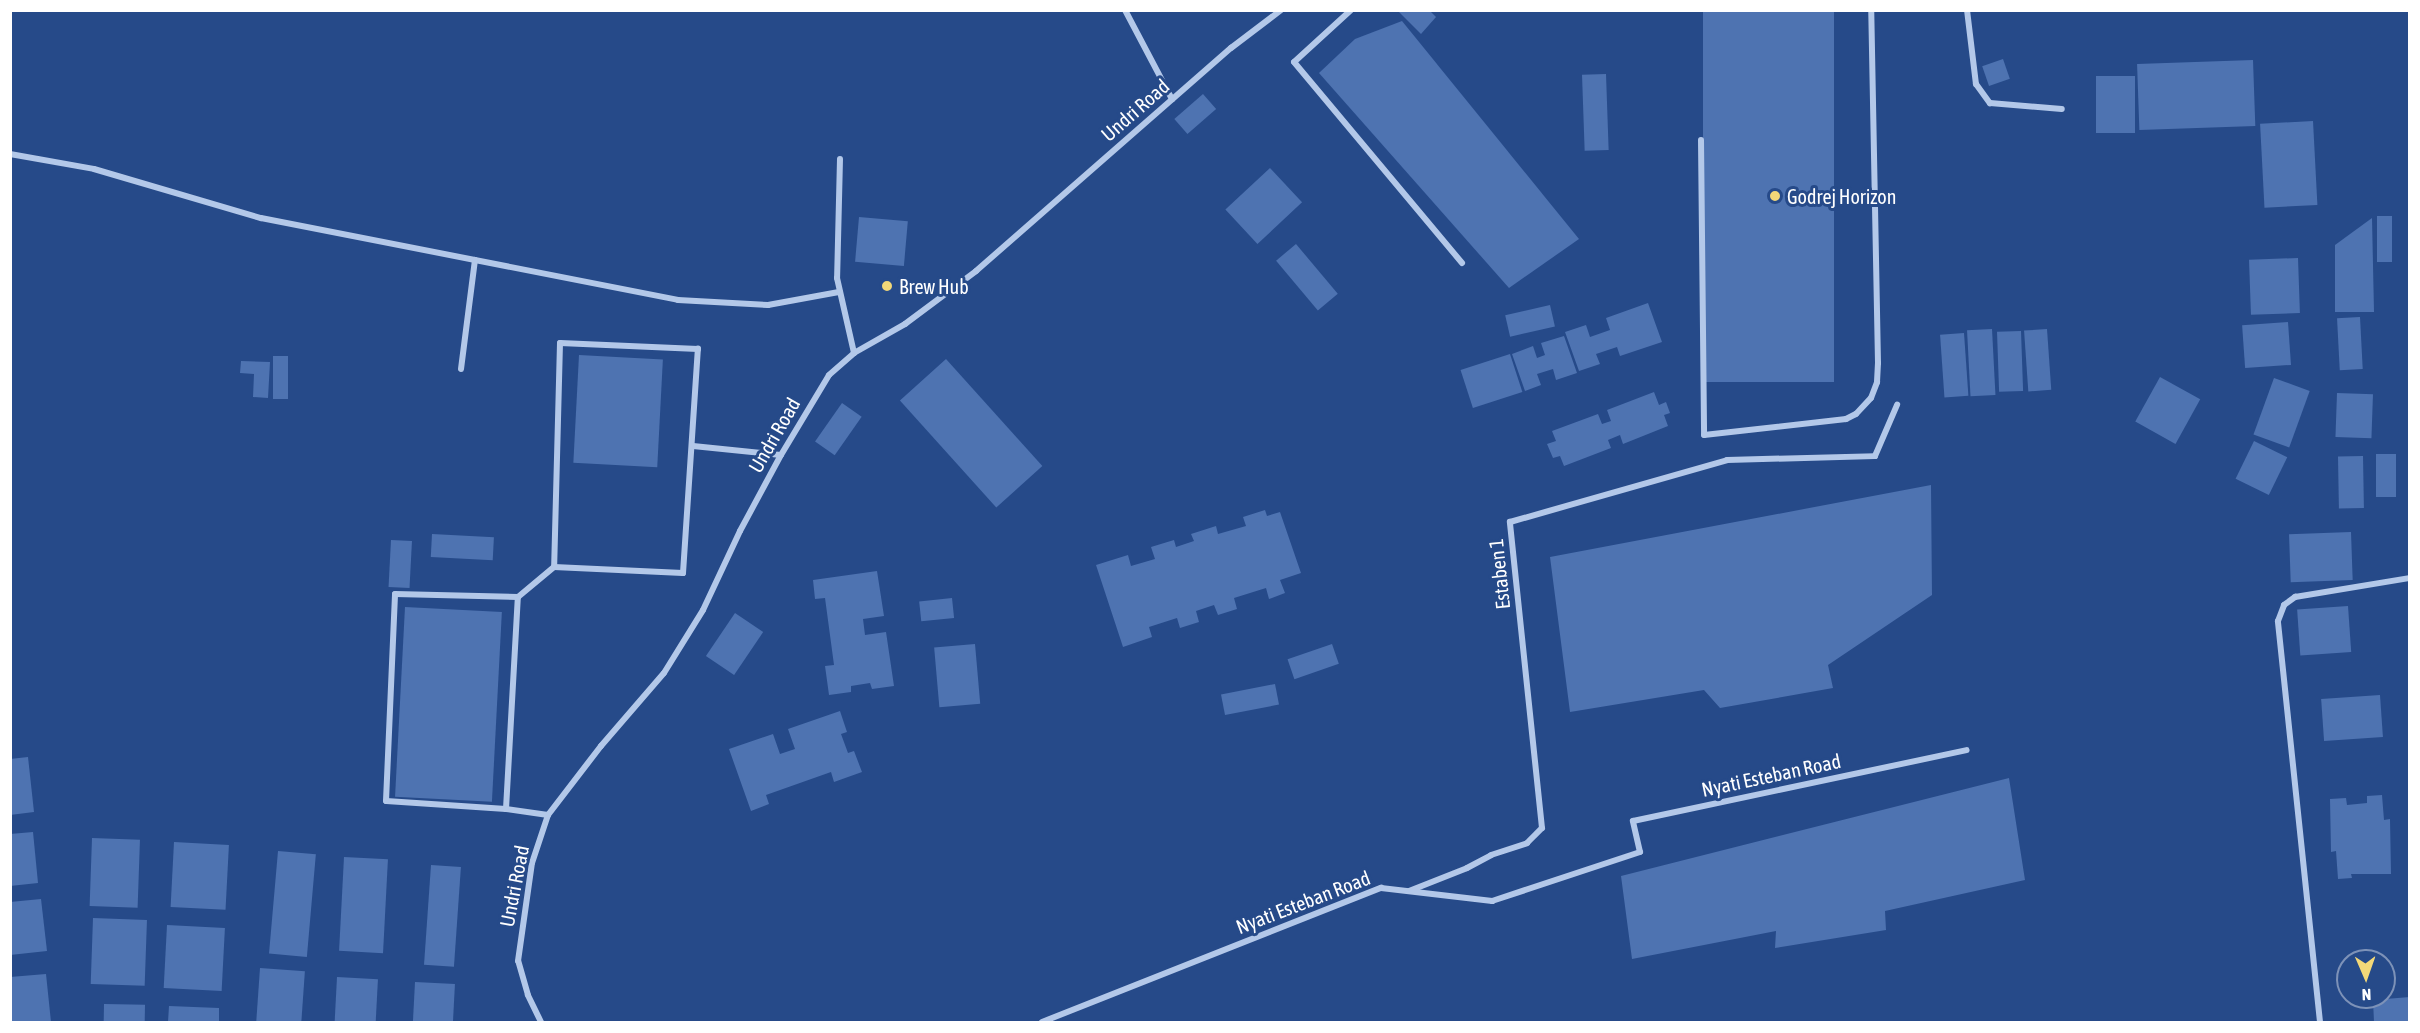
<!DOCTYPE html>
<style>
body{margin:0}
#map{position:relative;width:2420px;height:1033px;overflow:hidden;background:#264a89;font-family:"Asap Condensed",sans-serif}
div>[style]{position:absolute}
.building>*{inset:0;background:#4e73b1;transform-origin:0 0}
.street>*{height:6px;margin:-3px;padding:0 3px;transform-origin:3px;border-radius:3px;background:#b3c8e9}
.dots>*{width:16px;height:16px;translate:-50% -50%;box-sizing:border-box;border:3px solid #264a89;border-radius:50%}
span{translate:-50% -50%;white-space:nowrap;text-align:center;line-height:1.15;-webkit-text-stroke:6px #264a89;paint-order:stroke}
.street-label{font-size:20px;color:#fff}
.poi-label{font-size:20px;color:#fff}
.left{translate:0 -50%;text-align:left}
.frame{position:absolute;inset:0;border:12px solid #fff;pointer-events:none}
.north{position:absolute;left:2336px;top:949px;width:60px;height:60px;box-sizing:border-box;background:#264a89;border:2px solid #7d92b8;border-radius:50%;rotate:178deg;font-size:16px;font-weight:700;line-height:24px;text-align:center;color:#fff}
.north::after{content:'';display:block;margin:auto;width:21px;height:27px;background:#f3d878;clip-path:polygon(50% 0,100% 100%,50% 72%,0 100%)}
</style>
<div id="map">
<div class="building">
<div style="clip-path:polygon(1397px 10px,1429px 10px,1436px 17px,1421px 34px)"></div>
<div style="left:1703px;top:10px;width:131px;height:372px"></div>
<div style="clip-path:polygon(1402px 21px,1579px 239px,1509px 288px,1319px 73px,1355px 39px)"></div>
<div style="left:2003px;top:59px;width:21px;height:22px;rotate:71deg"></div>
<div style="left:2253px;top:60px;width:66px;height:116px;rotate:88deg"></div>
<div style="left:1606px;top:74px;width:76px;height:24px;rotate:88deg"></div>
<div style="left:2135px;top:76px;width:57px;height:39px;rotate:90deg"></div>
<div style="left:1203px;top:94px;width:20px;height:38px;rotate:49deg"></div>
<div style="left:2313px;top:121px;width:84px;height:53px;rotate:87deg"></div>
<div style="left:1270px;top:168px;width:47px;height:61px;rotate:47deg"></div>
<div style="left:2377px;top:216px;width:15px;height:46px"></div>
<div style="left:859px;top:217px;width:49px;height:45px;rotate:5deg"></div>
<div style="clip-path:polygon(2372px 218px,2374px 312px,2335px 312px,2335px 245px)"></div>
<div style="left:1296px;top:244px;width:65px;height:26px;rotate:50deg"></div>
<div style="left:2298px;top:258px;width:55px;height:49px;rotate:88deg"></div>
<div style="clip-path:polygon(1648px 303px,1662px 342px,1620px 356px,1617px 347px,1596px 354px,1600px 364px,1579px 371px,1565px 332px,1586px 325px,1590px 337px,1610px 330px,1606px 318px)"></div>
<div style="left:1550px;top:305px;width:22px;height:46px;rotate:77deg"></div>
<div style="left:2360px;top:317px;width:52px;height:23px;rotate:87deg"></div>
<div style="left:2288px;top:322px;width:43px;height:46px;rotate:86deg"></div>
<div style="left:1992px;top:329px;width:66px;height:25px;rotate:87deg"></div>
<div style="left:2047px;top:329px;width:61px;height:23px;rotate:86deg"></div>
<div style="left:2021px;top:331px;width:60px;height:24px;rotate:88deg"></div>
<div style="left:1964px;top:333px;width:63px;height:24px;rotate:86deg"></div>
<div style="clip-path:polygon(1564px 336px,1577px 373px,1556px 380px,1553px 369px,1537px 374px,1541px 385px,1525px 391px,1512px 354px,1533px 346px,1537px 358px,1545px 355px,1541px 343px)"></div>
<div style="left:1510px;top:354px;width:40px;height:52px;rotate:72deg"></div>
<div style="left:579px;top:355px;width:84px;height:108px;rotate:3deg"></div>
<div style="left:273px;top:356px;width:15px;height:43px"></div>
<div style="left:946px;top:359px;width:144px;height:62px;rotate:48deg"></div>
<div style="clip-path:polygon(241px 361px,270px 362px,268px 398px,253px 397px,254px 374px,240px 373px)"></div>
<div style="left:2160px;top:377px;width:46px;height:51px;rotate:29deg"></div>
<div style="left:2274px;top:378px;width:38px;height:60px;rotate:20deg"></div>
<div style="clip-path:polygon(1654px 392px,1659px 405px,1666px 402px,1670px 413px,1664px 415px,1668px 426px,1623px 444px,1620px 435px,1608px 440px,1611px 448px,1564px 466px,1560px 456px,1553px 458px,1547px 444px,1556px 441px,1552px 431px,1598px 414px,1602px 424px,1611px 421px,1607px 410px)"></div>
<div style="left:2337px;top:393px;width:36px;height:44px;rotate:2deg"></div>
<div style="left:842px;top:403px;width:24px;height:47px;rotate:35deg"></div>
<div style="left:2254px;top:441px;width:37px;height:42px;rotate:26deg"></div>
<div style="left:2396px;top:454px;width:43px;height:20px;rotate:90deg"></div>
<div style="left:2363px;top:456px;width:52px;height:25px;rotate:89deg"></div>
<div style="clip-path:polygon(1931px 485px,1932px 595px,1828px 665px,1833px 688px,1720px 708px,1704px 690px,1570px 712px,1550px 557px)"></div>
<div style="clip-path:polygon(1265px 510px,1267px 516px,1280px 512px,1301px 573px,1280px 580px,1285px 593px,1269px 599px,1266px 588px,1234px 598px,1237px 609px,1218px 615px,1214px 605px,1196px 611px,1199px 622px,1180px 628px,1177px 618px,1149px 627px,1152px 637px,1123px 647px,1096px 565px,1128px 555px,1131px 566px,1155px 559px,1151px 547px,1174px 540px,1176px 547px,1194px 541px,1191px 534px,1216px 526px,1218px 534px,1246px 526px,1243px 517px)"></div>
<div style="left:2351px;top:532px;width:48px;height:62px;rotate:88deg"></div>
<div style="left:432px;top:534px;width:62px;height:23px;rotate:3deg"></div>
<div style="left:391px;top:540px;width:21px;height:47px;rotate:3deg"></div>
<div style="clip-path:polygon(877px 571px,884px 616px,863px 619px,865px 635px,886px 632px,894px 686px,872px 689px,870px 683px,851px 686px,851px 692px,829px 695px,825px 666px,834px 665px,825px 598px,815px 599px,813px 580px)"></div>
<div style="left:952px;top:598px;width:20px;height:33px;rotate:84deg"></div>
<div style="left:2348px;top:606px;width:46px;height:51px;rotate:86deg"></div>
<div style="left:405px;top:607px;width:97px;height:190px;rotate:3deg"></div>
<div style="left:735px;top:613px;width:34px;height:52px;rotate:34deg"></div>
<div style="left:975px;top:644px;width:60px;height:41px;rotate:85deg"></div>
<div style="left:1332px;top:644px;width:21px;height:47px;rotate:71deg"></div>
<div style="left:1275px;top:684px;width:21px;height:55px;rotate:79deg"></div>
<div style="left:2380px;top:695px;width:42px;height:59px;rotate:86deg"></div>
<div style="clip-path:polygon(840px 711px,847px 732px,841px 734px,848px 753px,854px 751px,862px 772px,834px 782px,831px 772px,766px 795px,769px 804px,751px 811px,729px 749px,773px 734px,780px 754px,795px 749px,788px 729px)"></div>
<div style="clip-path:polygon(28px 757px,34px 812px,10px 815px,10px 759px)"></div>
<div style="clip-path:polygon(2009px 778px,2025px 880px,1885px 911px,1886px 930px,1775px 948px,1776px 931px,1632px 959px,1621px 876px)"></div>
<div style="clip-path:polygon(2382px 795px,2384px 820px,2390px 819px,2391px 874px,2351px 874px,2352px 878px,2338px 879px,2336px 851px,2331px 852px,2330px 799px,2346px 798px,2347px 805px,2367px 803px,2367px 796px)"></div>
<div style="clip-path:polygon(33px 832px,38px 883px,10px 886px,10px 834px)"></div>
<div style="left:92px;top:838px;width:48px;height:68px;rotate:2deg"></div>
<div style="left:174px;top:842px;width:55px;height:65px;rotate:3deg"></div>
<div style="left:278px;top:851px;width:38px;height:103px;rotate:5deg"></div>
<div style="left:344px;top:857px;width:44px;height:94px;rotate:3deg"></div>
<div style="left:431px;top:865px;width:30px;height:100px;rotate:4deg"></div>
<div style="clip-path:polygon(41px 899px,47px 951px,10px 955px,10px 902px)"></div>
<div style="left:93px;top:918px;width:54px;height:66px;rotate:2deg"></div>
<div style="left:167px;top:925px;width:58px;height:63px;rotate:3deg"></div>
<div style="left:260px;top:968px;width:45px;height:54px;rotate:4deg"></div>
<div style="clip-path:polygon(46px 974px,51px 1022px,10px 1022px,10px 977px)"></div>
<div style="left:337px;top:977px;width:41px;height:45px;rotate:3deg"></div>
<div style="left:415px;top:982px;width:40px;height:40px;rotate:3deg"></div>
<div style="clip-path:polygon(2410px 997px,2410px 1022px,2374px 1022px,2373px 1000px)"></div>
<div style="left:104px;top:1004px;width:41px;height:18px;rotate:1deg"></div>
<div style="clip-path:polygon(169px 1006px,219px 1008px,219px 1022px,168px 1022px)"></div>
</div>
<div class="street">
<div style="left:1125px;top:10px;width:101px;rotate:62.2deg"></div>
<div style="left:1351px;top:10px;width:77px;rotate:137.6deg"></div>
<div style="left:1294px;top:62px;width:262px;rotate:50.1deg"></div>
<div style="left:1967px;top:10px;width:75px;rotate:83.1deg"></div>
<div style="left:1976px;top:84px;width:24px;rotate:54deg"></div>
<div style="left:1990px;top:103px;width:72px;rotate:4.8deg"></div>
<div style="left:1701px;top:140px;width:295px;rotate:89.4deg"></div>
<div style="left:1704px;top:435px;width:143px;rotate:-6.4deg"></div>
<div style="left:1846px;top:419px;width:11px;rotate:-27deg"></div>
<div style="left:1856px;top:414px;width:22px;rotate:-47deg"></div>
<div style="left:1871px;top:398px;width:17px;rotate:-69deg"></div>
<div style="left:1877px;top:382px;width:19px;rotate:-87deg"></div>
<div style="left:1878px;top:363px;width:353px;rotate:-91.1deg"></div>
<div style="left:10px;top:154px;width:85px;rotate:10.1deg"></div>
<div style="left:94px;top:169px;width:174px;rotate:16.4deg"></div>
<div style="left:261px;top:218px;width:425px;rotate:11.1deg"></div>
<div style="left:678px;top:300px;width:90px;rotate:3.2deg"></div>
<div style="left:768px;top:305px;width:72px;rotate:-10.4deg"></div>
<div style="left:840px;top:159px;width:119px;rotate:91.4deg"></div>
<div style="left:837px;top:278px;width:77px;rotate:77.2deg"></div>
<div style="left:461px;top:369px;width:110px;rotate:-82.7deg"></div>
<div style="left:693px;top:446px;width:88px;rotate:5.8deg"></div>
<div style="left:506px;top:809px;width:212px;rotate:-86.8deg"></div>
<div style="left:548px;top:815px;width:42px;rotate:-171.9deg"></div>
<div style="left:506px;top:809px;width:120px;rotate:-176.2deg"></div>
<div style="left:386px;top:801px;width:207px;rotate:-87.5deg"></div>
<div style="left:395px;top:594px;width:123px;rotate:1.4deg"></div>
<div style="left:518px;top:597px;width:47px;rotate:-39.8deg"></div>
<div style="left:554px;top:567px;width:129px;rotate:2.7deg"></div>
<div style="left:683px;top:573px;width:225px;rotate:-86.2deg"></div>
<div style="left:698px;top:349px;width:138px;rotate:-177.5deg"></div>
<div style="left:560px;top:343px;width:224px;rotate:91.5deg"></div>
<div style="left:1409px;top:891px;width:62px;rotate:-21.6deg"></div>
<div style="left:1467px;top:868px;width:27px;rotate:-28deg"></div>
<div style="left:1491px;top:855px;width:38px;rotate:-18deg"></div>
<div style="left:1527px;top:843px;width:21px;rotate:-45deg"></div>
<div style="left:1542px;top:828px;width:308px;rotate:-96deg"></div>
<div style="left:1510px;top:522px;width:226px;rotate:-15.9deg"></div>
<div style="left:1727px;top:460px;width:148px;rotate:-1.5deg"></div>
<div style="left:1875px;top:456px;width:56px;rotate:-66.7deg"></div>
<div style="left:541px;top:1022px;width:30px;rotate:-116deg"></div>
<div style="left:528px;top:995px;width:35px;rotate:-106deg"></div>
<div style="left:518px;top:961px;width:99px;rotate:-81.9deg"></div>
<div style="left:532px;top:863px;width:51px;rotate:-71.6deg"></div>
<div style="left:548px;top:815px;width:87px;rotate:-52.5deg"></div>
<div style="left:601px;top:746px;width:96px;rotate:-49.2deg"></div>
<div style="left:664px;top:673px;width:74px;rotate:-58.2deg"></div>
<div style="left:703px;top:610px;width:87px;rotate:-64.9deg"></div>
<div style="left:740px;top:531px;width:86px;rotate:-61.7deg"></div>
<div style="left:781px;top:455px;width:93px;rotate:-59deg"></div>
<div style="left:829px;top:375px;width:33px;rotate:-41deg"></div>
<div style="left:854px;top:353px;width:59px;rotate:-29.6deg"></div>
<div style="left:905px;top:324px;width:89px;rotate:-36.7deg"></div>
<div style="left:976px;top:271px;width:339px;rotate:-41.2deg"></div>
<div style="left:1231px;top:48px;width:63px;rotate:-37.2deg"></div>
<div style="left:1042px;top:1022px;width:365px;rotate:-21.6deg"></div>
<div style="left:1381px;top:888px;width:112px;rotate:6.7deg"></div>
<div style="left:1492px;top:901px;width:156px;rotate:-18.3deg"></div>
<div style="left:1640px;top:852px;width:32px;rotate:-103deg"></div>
<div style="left:1633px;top:821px;width:341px;rotate:-12deg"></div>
<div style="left:2320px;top:1022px;width:403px;rotate:-96deg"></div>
<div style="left:2278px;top:621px;width:17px;rotate:-69deg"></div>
<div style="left:2284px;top:605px;width:14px;rotate:-36deg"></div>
<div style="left:2295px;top:597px;width:117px;rotate:-9.4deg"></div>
</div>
<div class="dots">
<div style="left:1775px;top:196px;background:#f3d878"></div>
<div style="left:887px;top:286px;background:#f3d878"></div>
</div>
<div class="street-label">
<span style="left:1135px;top:110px;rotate:-41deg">Undri Road</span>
<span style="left:774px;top:435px;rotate:-60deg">Undri Road</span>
<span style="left:1499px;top:574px;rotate:-96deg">Estaben 1</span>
<span style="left:1771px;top:775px;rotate:-12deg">Nyati Esteban Road</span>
<span style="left:514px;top:886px;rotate:-79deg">Undri Road</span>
<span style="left:1303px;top:902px;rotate:-21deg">Nyati Esteban Road</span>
</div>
<div class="poi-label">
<span class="left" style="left:1787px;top:196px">Godrej Horizon</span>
<span class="left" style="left:899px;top:286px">Brew Hub</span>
</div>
<div class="frame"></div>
<div class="north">N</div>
</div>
